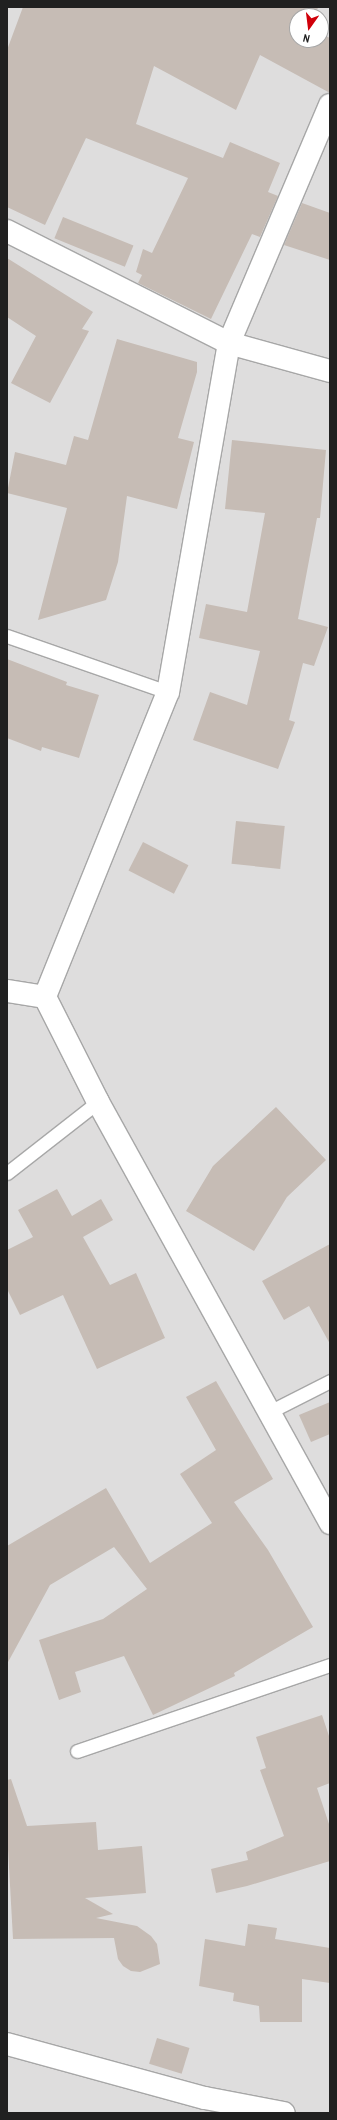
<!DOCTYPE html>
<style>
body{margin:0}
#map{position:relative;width:337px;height:2120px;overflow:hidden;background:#f1ede6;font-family:"Archivo Narrow",sans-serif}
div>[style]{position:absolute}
.residential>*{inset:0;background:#dedddd}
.building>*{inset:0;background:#c6bcb5;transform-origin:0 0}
.roads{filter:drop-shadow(1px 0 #a7a7a7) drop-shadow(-1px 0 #a7a7a7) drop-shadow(0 1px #a7a7a7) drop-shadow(0 -1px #a7a7a7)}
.service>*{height:13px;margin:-6.5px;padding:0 6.5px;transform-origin:6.5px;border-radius:6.5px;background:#fff}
.minor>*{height:22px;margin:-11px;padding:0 11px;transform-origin:11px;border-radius:11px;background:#fff}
.tertiary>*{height:22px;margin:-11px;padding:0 11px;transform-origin:11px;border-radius:11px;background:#fff}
span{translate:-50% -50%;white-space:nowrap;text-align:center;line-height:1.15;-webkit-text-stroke:4px #fff;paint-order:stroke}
.frame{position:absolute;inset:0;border:8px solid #202020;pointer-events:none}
.north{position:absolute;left:289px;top:8px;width:40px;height:40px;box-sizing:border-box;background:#fff;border:1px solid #a6a6a6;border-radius:50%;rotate:194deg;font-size:11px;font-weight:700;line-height:16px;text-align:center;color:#202020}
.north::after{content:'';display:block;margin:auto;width:14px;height:18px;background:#d0000a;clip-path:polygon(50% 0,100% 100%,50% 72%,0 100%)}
</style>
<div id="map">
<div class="residential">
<div style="clip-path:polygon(evenodd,7px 7px,330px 7px,330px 2113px,7px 2113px,7px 7px,297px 16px,321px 16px,321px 40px,297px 40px,297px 16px)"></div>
</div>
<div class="building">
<div style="clip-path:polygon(23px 7px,319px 7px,311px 16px,297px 16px,297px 40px,321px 40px,321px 34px,330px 38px,330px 93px,260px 55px,236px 110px,154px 66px,136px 124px,223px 158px,230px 142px,280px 163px,268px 192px,278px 196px,260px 237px,252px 234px,211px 319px,138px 283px,142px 275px,136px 272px,143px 249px,152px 253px,188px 178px,86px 138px,45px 225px,7px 207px,7px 50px)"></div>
<div style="clip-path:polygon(302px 203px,330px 213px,330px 260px,284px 245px)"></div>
<div style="left:63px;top:217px;width:76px;height:23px;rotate:22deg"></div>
<div style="clip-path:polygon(7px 258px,93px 312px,82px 329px,89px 331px,50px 403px,11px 383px,36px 336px,7px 317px)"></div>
<div style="clip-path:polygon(117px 339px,197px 362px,197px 372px,178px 438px,194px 442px,177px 509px,127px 496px,118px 562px,106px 600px,38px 620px,67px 508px,7px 493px,15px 452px,66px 465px,74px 436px,88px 440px)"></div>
<div style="clip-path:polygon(232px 440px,326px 450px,320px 518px,317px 518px,298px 619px,328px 627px,314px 666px,303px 663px,289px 720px,295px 722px,278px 769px,193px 740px,210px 692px,247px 705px,260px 651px,199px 638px,206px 604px,247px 612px,265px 513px,225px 509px)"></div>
<div style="clip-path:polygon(7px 659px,67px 682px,66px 685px,99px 695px,79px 758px,42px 747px,41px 751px,7px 738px)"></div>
<div style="left:236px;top:821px;width:49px;height:43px;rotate:6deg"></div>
<div style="left:143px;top:842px;width:51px;height:32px;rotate:27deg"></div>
<div style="clip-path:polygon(276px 1107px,326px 1160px,287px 1197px,254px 1251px,186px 1211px,213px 1166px)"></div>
<div style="clip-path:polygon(57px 1189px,72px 1216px,101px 1199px,113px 1220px,83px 1237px,110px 1285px,136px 1273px,165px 1338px,97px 1369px,63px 1295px,20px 1315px,7px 1289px,7px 1250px,33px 1237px,18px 1210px)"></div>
<div style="clip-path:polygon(330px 1244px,330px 1344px,309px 1306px,284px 1320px,262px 1281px)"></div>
<div style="clip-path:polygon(216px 1381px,273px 1479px,234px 1502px,268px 1550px,313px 1627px,234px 1673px,235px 1676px,153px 1715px,124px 1656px,75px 1672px,81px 1692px,59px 1700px,39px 1640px,103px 1619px,147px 1589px,114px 1547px,50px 1585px,7px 1664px,7px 1546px,106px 1488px,150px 1563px,212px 1523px,180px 1474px,216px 1450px,186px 1397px)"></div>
<div style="clip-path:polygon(330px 1402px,330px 1434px,311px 1442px,299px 1415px)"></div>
<div style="clip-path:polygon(322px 1715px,330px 1739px,330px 1783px,317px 1788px,330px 1827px,330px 1861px,247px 1886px,216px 1893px,211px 1869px,248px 1860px,246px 1852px,284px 1836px,260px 1770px,266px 1768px,256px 1737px)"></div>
<div style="clip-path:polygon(11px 1779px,27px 1826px,96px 1822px,98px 1850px,142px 1846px,146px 1893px,85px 1898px,113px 1914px,96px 1918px,137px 1926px,151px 1936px,157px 1944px,160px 1964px,140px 1972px,131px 1971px,123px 1966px,118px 1959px,114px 1938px,13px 1939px,7px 1831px,7px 1780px)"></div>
<div style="clip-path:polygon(248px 1924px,277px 1928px,275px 1939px,330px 1948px,330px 1983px,302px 1979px,302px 2022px,260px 2022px,259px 2006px,233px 2001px,234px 1993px,199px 1986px,205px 1939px,245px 1946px)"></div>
<div style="left:157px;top:2038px;width:34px;height:27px;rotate:17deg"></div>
</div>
<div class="roads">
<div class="service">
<div style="left:7px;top:636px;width:170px;rotate:19.2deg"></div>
<div style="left:7px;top:1173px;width:115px;rotate:-38deg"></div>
<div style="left:267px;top:1413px;width:71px;rotate:-26.9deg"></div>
<div style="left:77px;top:1751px;width:267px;rotate:-18.8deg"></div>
</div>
<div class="minor">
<div style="left:330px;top:105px;width:259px;rotate:113deg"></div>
<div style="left:229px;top:343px;width:354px;rotate:99.9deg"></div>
<div style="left:168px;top:692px;width:329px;rotate:112deg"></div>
<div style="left:45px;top:997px;width:118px;rotate:63.2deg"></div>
<div style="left:98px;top:1102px;width:481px;rotate:61.1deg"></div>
<div style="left:7px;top:991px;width:38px;rotate:9deg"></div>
<div style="left:7px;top:2044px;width:205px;rotate:15.3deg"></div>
<div style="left:205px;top:2098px;width:80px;rotate:10.8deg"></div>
</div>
<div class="tertiary">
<div style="left:7px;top:231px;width:249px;rotate:26.8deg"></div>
<div style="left:229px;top:343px;width:105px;rotate:15.5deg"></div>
</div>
</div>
<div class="frame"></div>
<div class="north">N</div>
</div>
